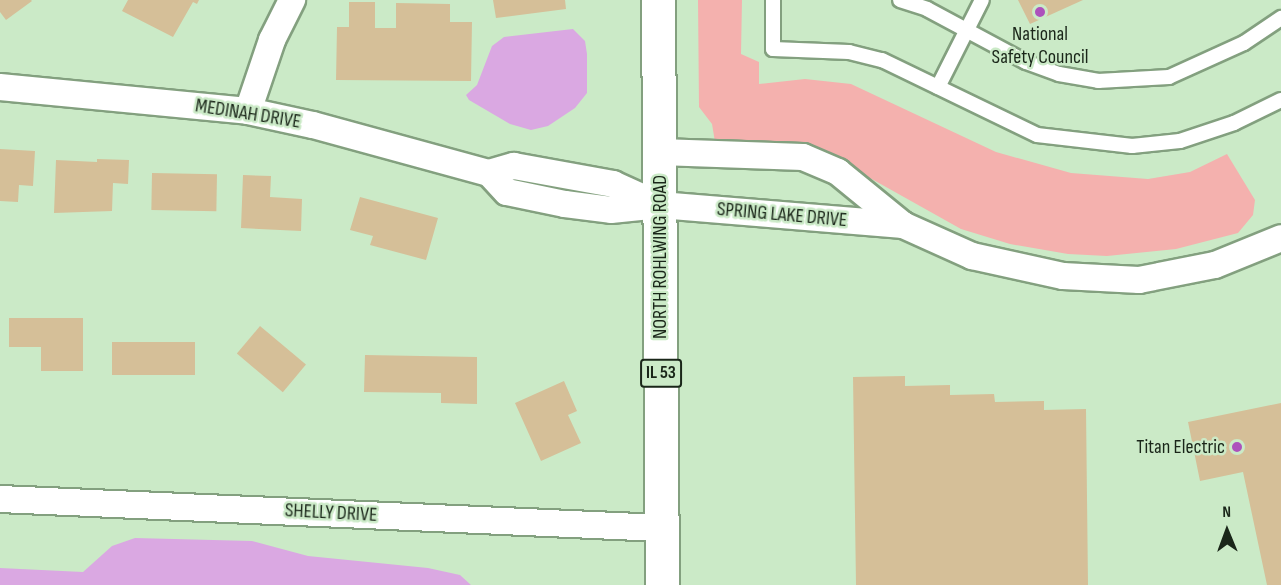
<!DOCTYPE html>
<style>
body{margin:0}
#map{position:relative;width:1281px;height:585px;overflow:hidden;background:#cbeac7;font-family:"Sofia Sans Condensed",sans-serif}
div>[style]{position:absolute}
.green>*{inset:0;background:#f4b1ae}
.water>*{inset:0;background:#daa8e2}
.building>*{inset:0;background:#d5bf98;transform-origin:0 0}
.roads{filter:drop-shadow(2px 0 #83a07f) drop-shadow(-2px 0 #83a07f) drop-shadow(0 2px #83a07f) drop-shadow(0 -2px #83a07f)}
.service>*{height:14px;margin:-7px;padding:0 7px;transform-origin:7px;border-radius:7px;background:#fff}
.minor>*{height:26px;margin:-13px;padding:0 13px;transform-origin:13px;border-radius:13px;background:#fff}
.primary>*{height:33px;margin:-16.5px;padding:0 16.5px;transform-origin:16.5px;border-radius:16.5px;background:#fff}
.dots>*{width:16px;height:16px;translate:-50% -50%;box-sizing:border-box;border:3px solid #cbeac7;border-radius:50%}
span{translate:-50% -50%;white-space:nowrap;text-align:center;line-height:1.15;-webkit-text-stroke:5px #cbeac7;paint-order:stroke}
.shield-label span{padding:2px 4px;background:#cbeac7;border:2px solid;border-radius:4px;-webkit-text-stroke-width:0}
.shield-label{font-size:18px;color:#1a2619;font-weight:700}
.poi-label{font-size:20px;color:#1a2619}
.right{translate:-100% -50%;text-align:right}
.street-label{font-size:20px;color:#1a2619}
.north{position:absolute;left:1197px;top:501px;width:60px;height:60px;-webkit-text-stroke:4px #cbeac7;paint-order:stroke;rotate:359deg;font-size:16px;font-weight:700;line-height:24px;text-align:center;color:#1a2619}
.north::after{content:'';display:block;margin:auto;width:21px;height:27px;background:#1a2619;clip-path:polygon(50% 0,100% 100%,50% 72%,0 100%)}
</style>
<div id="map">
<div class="green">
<div style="clip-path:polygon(698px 0,742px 0,741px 54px,759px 62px,759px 84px,805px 79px,851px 84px,996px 152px,1071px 173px,1148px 179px,1190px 172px,1227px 154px,1255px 200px,1253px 215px,1238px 233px,1176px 249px,1107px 256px,1068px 254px,1010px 244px,961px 229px,836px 159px,716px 148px,712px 124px,699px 107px)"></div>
</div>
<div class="water">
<div style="clip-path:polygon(573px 29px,585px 41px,587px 54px,587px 93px,575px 108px,548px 126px,531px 130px,510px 124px,469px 100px,466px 95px,477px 85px,492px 46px,504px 37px)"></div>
<div style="clip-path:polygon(135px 538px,252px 541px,308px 556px,428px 568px,460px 575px,471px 585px,0 585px,0 568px,83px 572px,112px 546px)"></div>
</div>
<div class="building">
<div style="clip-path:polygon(0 0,31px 0,32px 1px,6px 20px,0 12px)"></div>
<div style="clip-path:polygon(128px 0,199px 0,197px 4px,193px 2px,173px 37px,122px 11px)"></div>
<div style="clip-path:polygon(493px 0,565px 0,566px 9px,496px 18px)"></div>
<div style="clip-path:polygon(1018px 0,1083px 0,1030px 24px)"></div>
<div style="clip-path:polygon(349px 2px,375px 2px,375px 28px,396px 28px,396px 3px,450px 4px,450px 22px,472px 22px,471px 81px,336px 80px,337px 27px,349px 27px)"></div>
<div style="clip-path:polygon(0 149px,35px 151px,33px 186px,19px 185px,18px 202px,0 201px)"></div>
<div style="clip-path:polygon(97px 159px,129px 160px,128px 184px,113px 183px,112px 211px,54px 213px,56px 160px,97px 162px)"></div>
<div style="left:152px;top:173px;width:65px;height:37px;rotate:1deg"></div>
<div style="clip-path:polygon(243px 175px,271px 176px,270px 197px,302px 199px,301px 231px,241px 228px)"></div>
<div style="clip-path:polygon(360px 197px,438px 218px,426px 260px,370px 245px,373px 236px,350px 230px)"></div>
<div style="clip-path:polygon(9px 318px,83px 318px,83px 371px,41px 371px,41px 347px,9px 347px)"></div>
<div style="left:260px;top:326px;width:60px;height:36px;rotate:40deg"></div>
<div style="left:112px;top:342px;width:83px;height:33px"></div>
<div style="clip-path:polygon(365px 355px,477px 357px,477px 404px,441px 403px,441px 393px,364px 392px)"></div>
<div style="clip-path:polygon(905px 376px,905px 386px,950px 385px,950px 395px,994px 394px,995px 402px,1044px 401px,1044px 410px,1086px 409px,1088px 585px,856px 585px,853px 377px)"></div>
<div style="clip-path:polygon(564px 381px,577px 411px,568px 415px,581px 443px,541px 461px,515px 403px)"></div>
<div style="clip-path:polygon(1281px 403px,1281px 585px,1267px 585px,1243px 472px,1200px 481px,1188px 422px)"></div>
</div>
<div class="roads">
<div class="service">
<div style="left:773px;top:0;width:49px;rotate:90deg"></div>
<div style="left:773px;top:49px;width:76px;rotate:2.3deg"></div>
<div style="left:849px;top:52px;width:34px;rotate:14deg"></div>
<div style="left:882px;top:60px;width:172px;rotate:25.8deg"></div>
<div style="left:1037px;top:135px;width:96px;rotate:6.6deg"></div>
<div style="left:1132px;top:146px;width:48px;rotate:-5.9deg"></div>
<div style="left:1180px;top:141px;width:57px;rotate:-18.4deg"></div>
<div style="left:1234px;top:123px;width:52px;rotate:-26.1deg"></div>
<div style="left:900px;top:0;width:28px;rotate:18deg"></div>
<div style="left:927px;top:9px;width:112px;rotate:28.2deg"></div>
<div style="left:1026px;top:62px;width:35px;rotate:20deg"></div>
<div style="left:1059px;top:74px;width:40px;rotate:10deg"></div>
<div style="left:1098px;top:81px;width:71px;rotate:-3.2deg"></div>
<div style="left:1169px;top:77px;width:82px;rotate:-24.4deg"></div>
<div style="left:1244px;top:43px;width:45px;rotate:-34deg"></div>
<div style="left:938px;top:87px;width:97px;rotate:-63.2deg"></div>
</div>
<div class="minor">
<div style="left:0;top:87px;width:249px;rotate:5.5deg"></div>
<div style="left:248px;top:111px;width:66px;rotate:12.2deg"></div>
<div style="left:313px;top:125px;width:182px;rotate:15.3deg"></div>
<div style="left:489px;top:173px;width:26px;rotate:47deg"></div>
<div style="left:507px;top:192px;width:59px;rotate:11.7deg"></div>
<div style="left:565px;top:204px;width:46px;rotate:7.4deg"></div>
<div style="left:611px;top:210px;width:49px;rotate:-5.8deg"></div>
<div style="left:660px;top:205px;width:244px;rotate:4.7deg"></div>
<div style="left:903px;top:225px;width:76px;rotate:24.2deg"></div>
<div style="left:972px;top:256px;width:93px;rotate:12.4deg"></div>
<div style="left:1063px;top:276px;width:76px;rotate:3deg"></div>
<div style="left:1139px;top:280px;width:77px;rotate:-11.2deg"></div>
<div style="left:1215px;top:265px;width:71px;rotate:-22.2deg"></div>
<div style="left:248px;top:111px;width:75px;rotate:-71.3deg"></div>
<div style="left:272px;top:40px;width:45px;rotate:-63.4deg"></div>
<div style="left:660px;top:152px;width:143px;rotate:2deg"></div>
<div style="left:803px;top:157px;width:38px;rotate:23deg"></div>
<div style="left:838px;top:172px;width:84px;rotate:39.2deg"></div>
<div style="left:489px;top:173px;width:26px;rotate:-16deg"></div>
<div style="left:514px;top:166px;width:101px;rotate:10.3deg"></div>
<div style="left:613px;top:184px;width:51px;rotate:24.5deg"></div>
<div style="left:0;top:499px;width:662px;rotate:2.51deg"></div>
</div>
<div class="primary">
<div style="left:658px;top:0;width:585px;rotate:89.61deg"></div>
</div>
</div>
<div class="dots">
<div style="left:1040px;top:12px;background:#ad51bc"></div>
<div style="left:1237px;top:447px;background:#ad51bc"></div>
</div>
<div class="shield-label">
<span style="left:661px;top:373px">IL 53</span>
</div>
<div class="poi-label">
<span style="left:1040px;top:46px">National<br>Safety Council</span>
<span class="right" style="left:1225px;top:447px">Titan Electric</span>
</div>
<div class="street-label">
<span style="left:248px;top:114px;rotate:9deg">MEDINAH DRIVE</span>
<span style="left:782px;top:215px;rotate:5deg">SPRING LAKE DRIVE</span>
<span style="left:660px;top:257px;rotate:-90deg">NORTH ROHLWING ROAD</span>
<span style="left:331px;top:513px;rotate:3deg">SHELLY DRIVE</span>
</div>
<div class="north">N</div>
</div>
